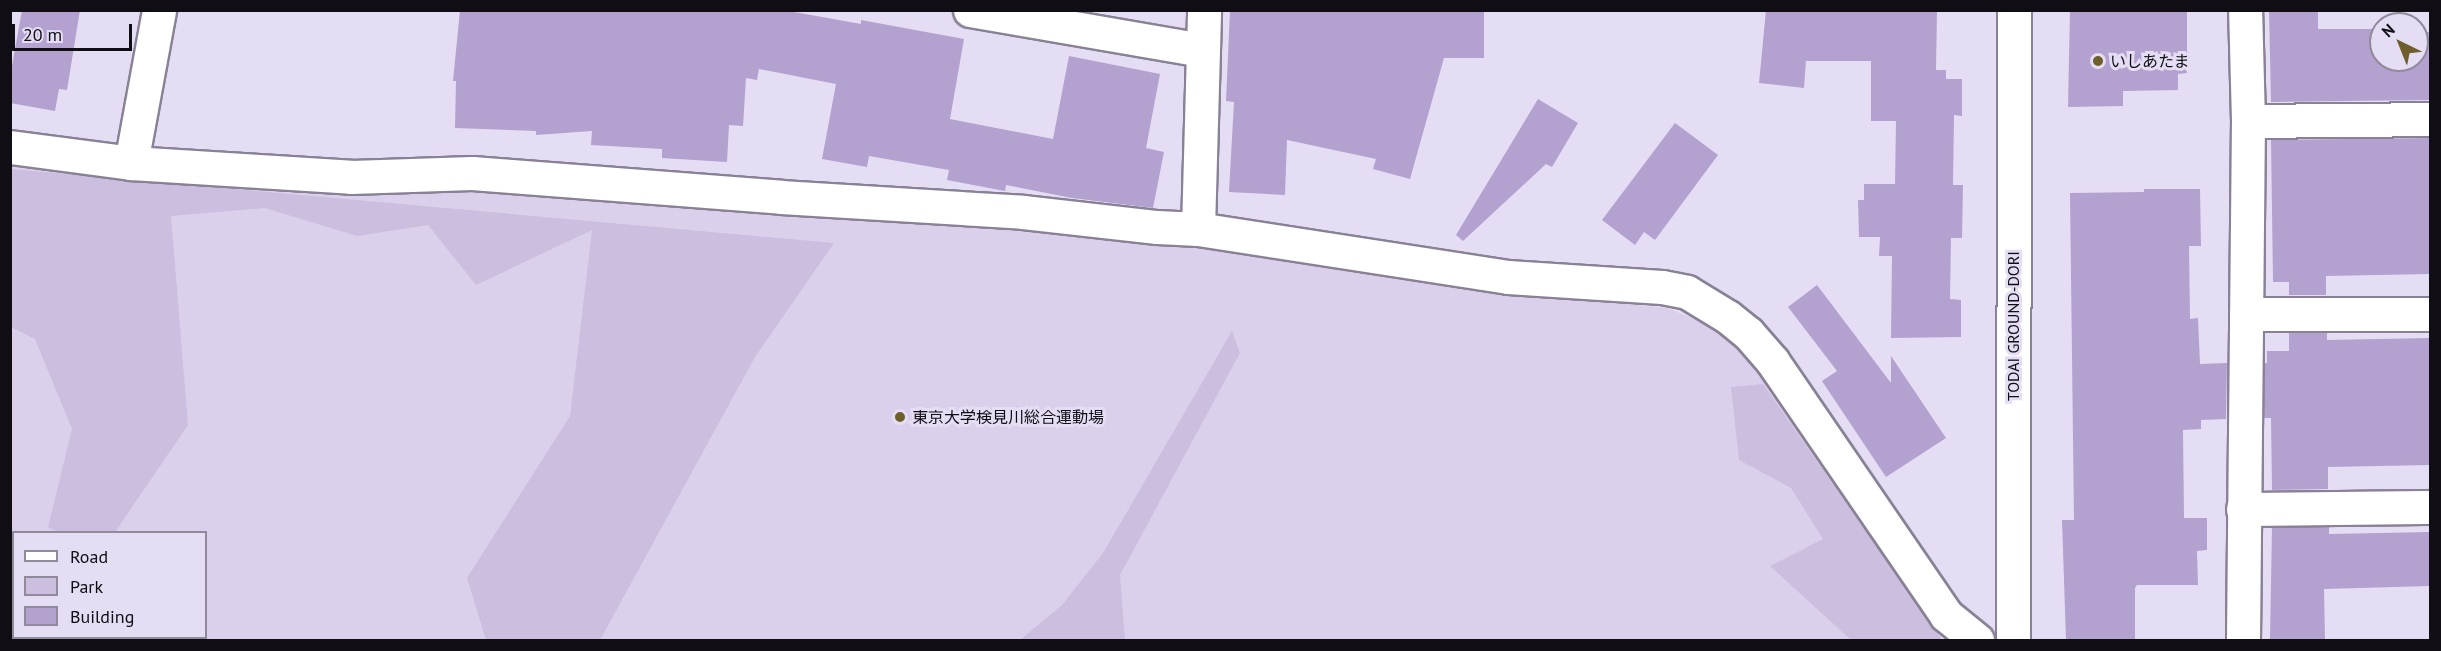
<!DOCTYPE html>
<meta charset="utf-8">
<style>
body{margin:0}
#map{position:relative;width:2441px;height:651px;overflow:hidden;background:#e5ddf3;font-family:"PT Sans","Noto Sans JP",sans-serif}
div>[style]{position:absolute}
.built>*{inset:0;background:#dbd0ec}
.green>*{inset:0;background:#cbbedf}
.building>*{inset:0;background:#b3a1cf}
.roads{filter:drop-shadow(2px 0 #898195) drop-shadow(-2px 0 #898195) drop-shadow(0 2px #898195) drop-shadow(0 -2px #898195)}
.minor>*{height:33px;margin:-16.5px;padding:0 16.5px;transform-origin:16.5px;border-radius:16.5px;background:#fff}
.dots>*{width:16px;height:16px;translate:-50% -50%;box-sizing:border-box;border:3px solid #e5ddf3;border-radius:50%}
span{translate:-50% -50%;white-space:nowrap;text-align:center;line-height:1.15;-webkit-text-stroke:6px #e5ddf3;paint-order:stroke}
.poi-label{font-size:16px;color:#100d14}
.left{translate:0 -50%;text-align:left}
.street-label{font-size:16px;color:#100d14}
.frame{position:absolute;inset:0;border:12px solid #100d14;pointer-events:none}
.legend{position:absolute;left:12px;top:531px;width:195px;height:108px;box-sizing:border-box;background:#e5ddf3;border:2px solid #908a9a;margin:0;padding:8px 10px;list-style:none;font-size:18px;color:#100d14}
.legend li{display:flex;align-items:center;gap:12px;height:30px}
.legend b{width:30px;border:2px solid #908a9a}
.north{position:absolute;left:2369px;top:12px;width:60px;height:60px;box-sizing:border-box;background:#e5ddf3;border:2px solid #908a9a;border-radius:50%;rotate:317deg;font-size:16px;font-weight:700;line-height:24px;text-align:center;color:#100d14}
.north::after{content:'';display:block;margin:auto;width:21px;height:27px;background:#6d5e2c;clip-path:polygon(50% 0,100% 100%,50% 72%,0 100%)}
.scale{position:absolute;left:12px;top:24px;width:120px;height:27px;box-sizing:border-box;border:3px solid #100d14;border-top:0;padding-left:8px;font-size:18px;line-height:21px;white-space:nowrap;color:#100d14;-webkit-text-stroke:4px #e5ddf3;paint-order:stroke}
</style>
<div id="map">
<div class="built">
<div style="clip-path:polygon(evenodd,11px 164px,343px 191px,509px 193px,1022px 226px,1243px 252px,1363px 270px,1401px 280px,1667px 308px,1711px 326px,1737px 348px,1774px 393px,1943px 640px,11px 640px,11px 164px,14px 532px,206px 532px,206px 638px,14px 638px,14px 532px)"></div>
</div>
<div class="green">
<div style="clip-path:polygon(11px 169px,834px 243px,755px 357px,600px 640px,486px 640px,467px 578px,570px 416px,592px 230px,476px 285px,428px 225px,357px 236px,265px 208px,171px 216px,188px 425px,115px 532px,58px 532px,48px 527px,72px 429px,35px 339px,11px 327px)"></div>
<div style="clip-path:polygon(1232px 331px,1240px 353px,1120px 575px,1125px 640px,1020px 640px,1062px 605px,1103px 553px)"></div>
<div style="clip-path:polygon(1763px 384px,1942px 640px,1851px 640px,1770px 566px,1823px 539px,1791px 488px,1739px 460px,1731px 387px)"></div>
</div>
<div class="building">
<div style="clip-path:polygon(22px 10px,80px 10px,67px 90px,59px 89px,55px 111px,10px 103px,10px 77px)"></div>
<div style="clip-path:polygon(460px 10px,783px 10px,861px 24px,861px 20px,964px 39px,950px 119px,1053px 139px,1069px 56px,1160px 74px,1146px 148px,1164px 152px,1153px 208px,1072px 198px,1006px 185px,1005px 191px,947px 180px,949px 170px,869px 156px,867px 167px,822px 159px,836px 84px,759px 69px,757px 80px,746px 78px,743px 126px,729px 125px,727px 162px,662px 158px,662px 149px,591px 145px,592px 131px,536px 135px,536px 131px,455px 128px,456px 81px,453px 81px)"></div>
<div style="clip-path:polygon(1230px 10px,1484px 10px,1484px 58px,1444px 58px,1410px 179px,1373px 169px,1376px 159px,1287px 140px,1285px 195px,1229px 192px,1234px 102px,1226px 101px)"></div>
<div style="clip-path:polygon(1766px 10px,1937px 10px,1936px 70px,1946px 70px,1946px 79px,1962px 79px,1962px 116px,1954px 115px,1953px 185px,1963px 185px,1962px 238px,1951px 238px,1950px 299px,1961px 300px,1961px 337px,1891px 338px,1892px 256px,1879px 256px,1880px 237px,1859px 237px,1858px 200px,1864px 200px,1864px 184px,1895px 184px,1896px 121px,1871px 121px,1871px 61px,1806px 61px,1804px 88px,1759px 83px)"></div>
<div style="clip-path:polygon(2070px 10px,2187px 10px,2187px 73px,2178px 74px,2178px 90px,2123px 91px,2123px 106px,2068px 107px)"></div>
<div style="clip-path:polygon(2269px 10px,2318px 10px,2318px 29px,2381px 29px,2381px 60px,2417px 60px,2417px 32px,2430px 32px,2430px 100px,2271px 102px)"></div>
<div style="clip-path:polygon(1538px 99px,1578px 123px,1552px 167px,1546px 164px,1463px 241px,1456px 235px)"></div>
<div style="clip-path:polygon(1675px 123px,1718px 155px,1655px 240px,1644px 232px,1635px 245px,1602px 220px)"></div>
<div style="clip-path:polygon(2430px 138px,2430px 274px,2326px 276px,2326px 295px,2289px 295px,2289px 282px,2273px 282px,2271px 140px)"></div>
<div style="clip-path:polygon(2144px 189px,2200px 189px,2201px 246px,2189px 246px,2190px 319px,2198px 318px,2200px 364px,2227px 363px,2226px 419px,2201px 420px,2201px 429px,2183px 430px,2184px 518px,2207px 518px,2207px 550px,2197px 551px,2198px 585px,2137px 585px,2135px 588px,2135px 640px,2066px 640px,2062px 520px,2074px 520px,2070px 193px,2144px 192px)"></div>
<div style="clip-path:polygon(1817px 285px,1891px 383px,1891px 356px,1946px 438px,1886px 477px,1822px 381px,1837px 371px,1788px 307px)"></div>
<div style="clip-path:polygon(2289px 333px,2327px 333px,2327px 340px,2430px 338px,2430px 465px,2328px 467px,2328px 489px,2272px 490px,2271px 418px,2264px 418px,2264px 363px,2267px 363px,2267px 351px,2289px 351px)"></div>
<div style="clip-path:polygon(2272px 527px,2329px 527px,2329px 534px,2430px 532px,2430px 586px,2324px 589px,2325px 640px,2270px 640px)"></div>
</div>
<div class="roads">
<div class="minor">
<div style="left:970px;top:10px;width:235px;rotate:9.8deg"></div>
<div style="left:2248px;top:121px;width:182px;rotate:-0.6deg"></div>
<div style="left:10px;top:147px;width:122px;rotate:7.5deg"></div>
<div style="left:131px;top:163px;width:220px;rotate:3.6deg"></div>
<div style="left:351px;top:177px;width:121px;rotate:-1.9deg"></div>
<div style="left:472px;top:173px;width:310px;rotate:4.4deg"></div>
<div style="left:781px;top:197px;width:242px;rotate:3.5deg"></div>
<div style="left:1023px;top:212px;width:135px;rotate:6.4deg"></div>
<div style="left:1157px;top:227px;width:41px;rotate:2.8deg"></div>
<div style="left:1198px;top:229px;width:314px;rotate:8.8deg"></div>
<div style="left:1508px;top:277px;width:154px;rotate:3.7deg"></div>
<div style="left:1662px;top:287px;width:25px;rotate:11deg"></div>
<div style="left:1687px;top:292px;width:48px;rotate:31.4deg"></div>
<div style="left:1728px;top:317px;width:26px;rotate:39deg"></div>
<div style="left:1748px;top:333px;width:38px;rotate:49deg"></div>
<div style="left:1773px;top:362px;width:306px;rotate:55.6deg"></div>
<div style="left:1946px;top:615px;width:40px;rotate:39deg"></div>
<div style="left:131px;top:163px;width:156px;rotate:-79.6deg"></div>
<div style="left:1198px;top:229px;width:219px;rotate:-88.4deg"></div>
<div style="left:2246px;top:314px;width:184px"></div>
<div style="left:2243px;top:509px;width:187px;rotate:-0.6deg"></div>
<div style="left:2013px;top:640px;width:630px;rotate:-89.91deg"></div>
<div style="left:2243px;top:640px;width:519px;rotate:-89.45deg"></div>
<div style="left:2248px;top:121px;width:111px;rotate:-91.5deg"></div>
</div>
</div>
<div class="dots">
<div style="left:2098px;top:61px;background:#6d5e2c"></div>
<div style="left:900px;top:417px;background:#6d5e2c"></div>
</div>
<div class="poi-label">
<span class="left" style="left:2110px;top:61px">いしあたま</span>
<span class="left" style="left:912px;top:417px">東京大学検見川総合運動場</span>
</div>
<div class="street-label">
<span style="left:2013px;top:326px;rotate:-90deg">TODAI GROUND-DORI</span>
</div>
<div class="frame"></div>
<ul class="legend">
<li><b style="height:8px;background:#fff"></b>Road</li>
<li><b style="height:16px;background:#cbbedf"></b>Park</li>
<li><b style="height:16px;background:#b3a1cf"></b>Building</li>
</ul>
<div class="north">N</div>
<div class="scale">20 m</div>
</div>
